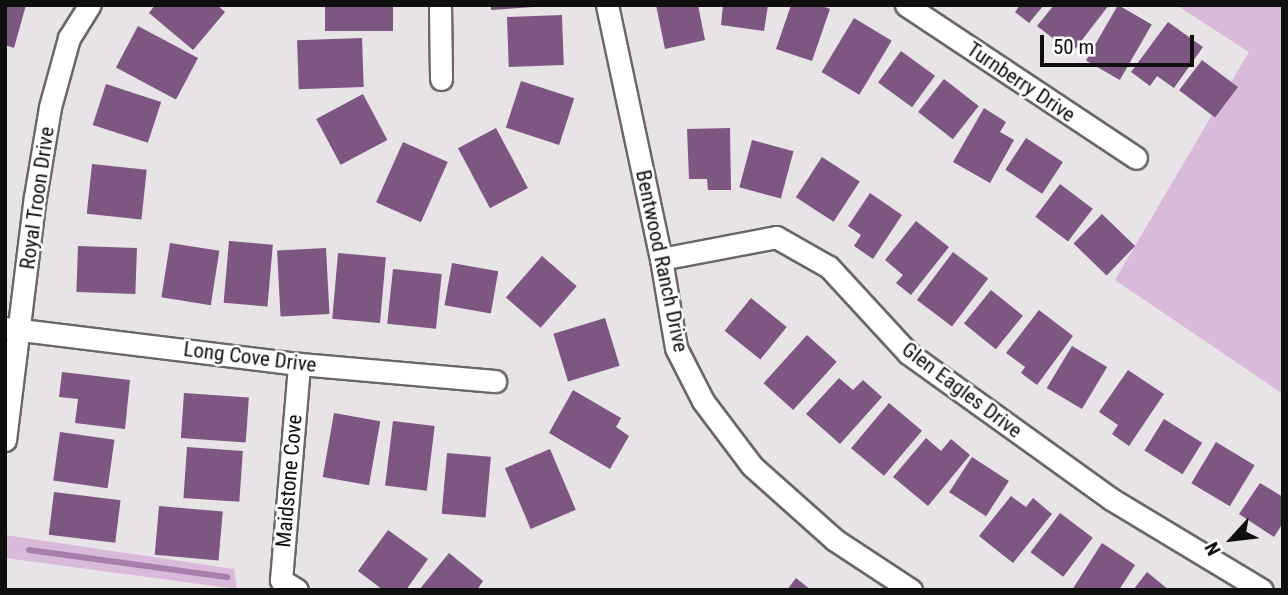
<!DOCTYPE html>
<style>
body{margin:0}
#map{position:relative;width:1288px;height:595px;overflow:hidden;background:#e7e3e7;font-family:"Roboto Condensed",sans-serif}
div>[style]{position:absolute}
.green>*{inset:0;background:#d9badb}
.stream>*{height:6px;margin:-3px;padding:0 3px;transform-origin:3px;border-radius:3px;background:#a77dab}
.building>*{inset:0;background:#7e5682;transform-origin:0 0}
.roads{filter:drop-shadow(2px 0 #6a676a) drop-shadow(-2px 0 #6a676a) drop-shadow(0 2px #6a676a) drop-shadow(0 -2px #6a676a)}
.street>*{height:21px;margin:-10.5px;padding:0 10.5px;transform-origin:10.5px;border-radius:10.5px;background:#fff}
span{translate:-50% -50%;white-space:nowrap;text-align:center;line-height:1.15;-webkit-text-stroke:5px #fff;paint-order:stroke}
.street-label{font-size:21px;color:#100f10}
.frame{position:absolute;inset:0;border:7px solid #100f10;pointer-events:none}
.north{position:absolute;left:1197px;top:504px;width:70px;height:70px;-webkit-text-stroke:5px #fff;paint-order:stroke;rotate:243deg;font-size:19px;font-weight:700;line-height:28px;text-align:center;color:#100f10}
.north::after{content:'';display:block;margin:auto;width:24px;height:32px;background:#100f10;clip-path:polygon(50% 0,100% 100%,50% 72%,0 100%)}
.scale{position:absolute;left:1040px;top:35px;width:154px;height:32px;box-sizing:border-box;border:4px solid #100f10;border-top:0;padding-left:9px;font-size:21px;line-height:24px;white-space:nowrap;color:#100f10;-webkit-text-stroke:5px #fff;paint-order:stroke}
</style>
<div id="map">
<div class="green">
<div style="clip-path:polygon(1176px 5px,1283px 5px,1283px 394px,1115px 280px,1249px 52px)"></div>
<div style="clip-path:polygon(5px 535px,234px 569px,237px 589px,5px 558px)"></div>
</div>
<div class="stream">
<div style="left:29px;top:550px;width:200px;rotate:7.8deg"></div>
</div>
<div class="building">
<div style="clip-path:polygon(5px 5px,26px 5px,14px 48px,5px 45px)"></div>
<div style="clip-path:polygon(155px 5px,217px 5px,225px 12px,193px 50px,149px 13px)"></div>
<div style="left:325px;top:5px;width:68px;height:26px"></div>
<div style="clip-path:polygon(491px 5px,533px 5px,533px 7px,491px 10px)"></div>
<div style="clip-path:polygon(656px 5px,698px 5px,705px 40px,665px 49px)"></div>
<div style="clip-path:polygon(723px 5px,768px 5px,764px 31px,721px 25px)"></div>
<div style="clip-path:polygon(791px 5px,820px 5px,830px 9px,812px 61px,776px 49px)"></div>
<div style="clip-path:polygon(1020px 5px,1044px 5px,1029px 23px,1015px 12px)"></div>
<div style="clip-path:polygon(1054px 5px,1109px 5px,1072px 53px,1037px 26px)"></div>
<div style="left:1118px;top:5px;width:39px;height:64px;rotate:30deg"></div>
<div style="left:562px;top:15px;width:50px;height:55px;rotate:88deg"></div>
<div style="left:854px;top:18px;width:44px;height:63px;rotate:31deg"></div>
<div style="clip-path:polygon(1168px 22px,1203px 47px,1174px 88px,1157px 76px,1150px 86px,1131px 72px)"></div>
<div style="left:138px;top:26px;width:68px;height:47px;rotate:28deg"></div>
<div style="left:362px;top:38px;width:49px;height:65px;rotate:88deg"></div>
<div style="left:901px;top:51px;width:42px;height:39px;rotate:36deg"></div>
<div style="left:1202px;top:60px;width:45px;height:38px;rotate:37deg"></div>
<div style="left:944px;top:79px;width:44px;height:42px;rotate:38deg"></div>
<div style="left:521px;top:81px;width:56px;height:49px;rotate:18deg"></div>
<div style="left:106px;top:84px;width:58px;height:43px;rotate:18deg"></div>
<div style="left:363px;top:94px;width:52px;height:53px;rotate:62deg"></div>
<div style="clip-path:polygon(984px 108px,1006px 122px,1000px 132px,1014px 140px,990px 183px,953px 162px)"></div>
<div style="left:496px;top:128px;width:68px;height:43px;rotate:62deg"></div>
<div style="clip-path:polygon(730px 128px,731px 190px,708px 190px,707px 179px,689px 179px,687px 129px)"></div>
<div style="left:1026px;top:138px;width:44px;height:38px;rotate:33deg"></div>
<div style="left:752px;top:140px;width:43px;height:49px;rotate:15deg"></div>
<div style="left:403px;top:142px;width:49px;height:66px;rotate:24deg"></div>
<div style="left:822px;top:157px;width:45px;height:48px;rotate:33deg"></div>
<div style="left:92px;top:164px;width:55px;height:50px;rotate:6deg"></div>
<div style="left:1060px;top:184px;width:41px;height:41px;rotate:37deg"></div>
<div style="clip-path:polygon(870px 193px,902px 215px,873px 259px,854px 246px,861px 235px,848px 226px)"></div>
<div style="left:1102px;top:214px;width:46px;height:41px;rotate:44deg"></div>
<div style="clip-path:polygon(916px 221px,949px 247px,911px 295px,896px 283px,903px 275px,885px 260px)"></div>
<div style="left:229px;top:241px;width:44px;height:62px;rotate:5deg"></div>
<div style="left:170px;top:243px;width:50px;height:55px;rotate:9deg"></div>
<div style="left:78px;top:246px;width:59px;height:46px;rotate:2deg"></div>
<div style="left:326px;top:248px;width:66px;height:49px;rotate:87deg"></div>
<div style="left:953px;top:252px;width:44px;height:60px;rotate:37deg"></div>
<div style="left:338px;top:253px;width:48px;height:66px;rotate:5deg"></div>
<div style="left:542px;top:256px;width:46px;height:55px;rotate:41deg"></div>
<div style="left:452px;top:263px;width:47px;height:43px;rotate:10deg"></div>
<div style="left:393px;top:269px;width:49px;height:55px;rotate:6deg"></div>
<div style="left:991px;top:290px;width:41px;height:43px;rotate:39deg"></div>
<div style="left:751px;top:298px;width:46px;height:42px;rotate:39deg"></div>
<div style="clip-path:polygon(1039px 310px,1073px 336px,1037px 385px,1021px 373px,1025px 367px,1006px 353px)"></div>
<div style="left:605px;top:318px;width:50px;height:54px;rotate:73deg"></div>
<div style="left:807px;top:335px;width:40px;height:65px;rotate:42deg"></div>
<div style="left:1072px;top:346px;width:41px;height:49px;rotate:31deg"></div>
<div style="clip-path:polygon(1128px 370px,1164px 394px,1129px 446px,1112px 434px,1118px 425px,1099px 412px)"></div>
<div style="clip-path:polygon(62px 372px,130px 380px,125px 429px,75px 423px,78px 399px,59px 397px)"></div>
<div style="clip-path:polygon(839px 378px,853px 390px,863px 380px,882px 397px,840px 444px,806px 414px)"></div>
<div style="clip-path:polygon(573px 390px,621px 418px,616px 427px,629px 436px,610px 469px,549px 433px)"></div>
<div style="left:184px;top:393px;width:65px;height:45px;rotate:4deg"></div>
<div style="left:889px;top:403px;width:43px;height:59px;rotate:40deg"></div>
<div style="left:334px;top:413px;width:47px;height:65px;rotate:10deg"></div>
<div style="left:1164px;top:419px;width:45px;height:37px;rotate:32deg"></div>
<div style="left:393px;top:421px;width:42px;height:65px;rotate:7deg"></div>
<div style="left:60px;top:432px;width:55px;height:49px;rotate:8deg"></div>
<div style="clip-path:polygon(926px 438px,941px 451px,951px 439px,970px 455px,928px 506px,893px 477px)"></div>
<div style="left:1216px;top:442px;width:45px;height:48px;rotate:31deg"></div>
<div style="left:187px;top:447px;width:56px;height:51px;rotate:4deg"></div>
<div style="left:550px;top:449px;width:66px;height:49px;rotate:67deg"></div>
<div style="left:447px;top:453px;width:44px;height:61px;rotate:5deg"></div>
<div style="left:972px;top:457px;width:44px;height:42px;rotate:33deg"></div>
<div style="clip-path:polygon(1260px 483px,1283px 497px,1283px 523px,1274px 537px,1239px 514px)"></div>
<div style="left:54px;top:492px;width:67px;height:43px;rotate:7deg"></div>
<div style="clip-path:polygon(1011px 496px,1026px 507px,1033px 498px,1052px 514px,1013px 563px,979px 536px)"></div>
<div style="left:159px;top:506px;width:64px;height:49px;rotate:5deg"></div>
<div style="left:1060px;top:513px;width:41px;height:49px;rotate:37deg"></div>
<div style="clip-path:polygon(388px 530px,428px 559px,406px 590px,383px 590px,358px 571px)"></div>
<div style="clip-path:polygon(1102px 543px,1135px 565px,1119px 590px,1072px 590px)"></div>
<div style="clip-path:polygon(449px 553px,483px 581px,477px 590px,419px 590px)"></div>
<div style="clip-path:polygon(1147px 572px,1169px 590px,1133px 590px)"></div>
<div style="clip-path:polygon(796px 578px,811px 590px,787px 590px)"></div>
</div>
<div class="roads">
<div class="street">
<div style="left:440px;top:5px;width:74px;rotate:89.2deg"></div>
<div style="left:607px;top:5px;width:260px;rotate:78deg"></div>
<div style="left:661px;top:259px;width:90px;rotate:80.4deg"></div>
<div style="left:676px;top:348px;width:59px;rotate:63deg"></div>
<div style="left:703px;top:401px;width:81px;rotate:53deg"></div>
<div style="left:752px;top:466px;width:111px;rotate:41.7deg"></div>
<div style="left:835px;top:540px;width:91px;rotate:33.3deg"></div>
<div style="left:906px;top:5px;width:276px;rotate:33.6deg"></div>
<div style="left:661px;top:259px;width:117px;rotate:-10.8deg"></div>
<div style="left:776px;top:237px;width:61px;rotate:29.5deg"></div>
<div style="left:829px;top:267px;width:117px;rotate:47.4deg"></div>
<div style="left:908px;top:353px;width:250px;rotate:35.7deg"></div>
<div style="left:1111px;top:499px;width:176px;rotate:31.1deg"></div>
<div style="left:5px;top:328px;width:296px;rotate:7deg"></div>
<div style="left:299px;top:364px;width:197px;rotate:5deg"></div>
<div style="left:5px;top:440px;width:245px;rotate:-83deg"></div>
<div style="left:35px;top:197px;width:91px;rotate:-80.5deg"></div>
<div style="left:50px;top:107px;width:72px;rotate:-74.6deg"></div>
<div style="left:69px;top:38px;width:39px;rotate:-58deg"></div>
<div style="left:297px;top:590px;width:19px;rotate:-148deg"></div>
<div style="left:281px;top:580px;width:217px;rotate:-85.2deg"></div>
</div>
</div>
<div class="street-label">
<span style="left:1021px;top:82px;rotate:34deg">Turnberry Drive</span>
<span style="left:37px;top:198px;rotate:-82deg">Royal Troon Drive</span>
<span style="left:662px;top:261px;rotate:78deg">Bentwood Ranch Drive</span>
<span style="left:250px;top:357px;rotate:7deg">Long Cove Drive</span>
<span style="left:962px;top:390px;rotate:37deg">Glen Eagles Drive</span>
<span style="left:289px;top:481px;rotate:-85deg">Maidstone Cove</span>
</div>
<div class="frame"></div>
<div class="north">N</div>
<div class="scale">50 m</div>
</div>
